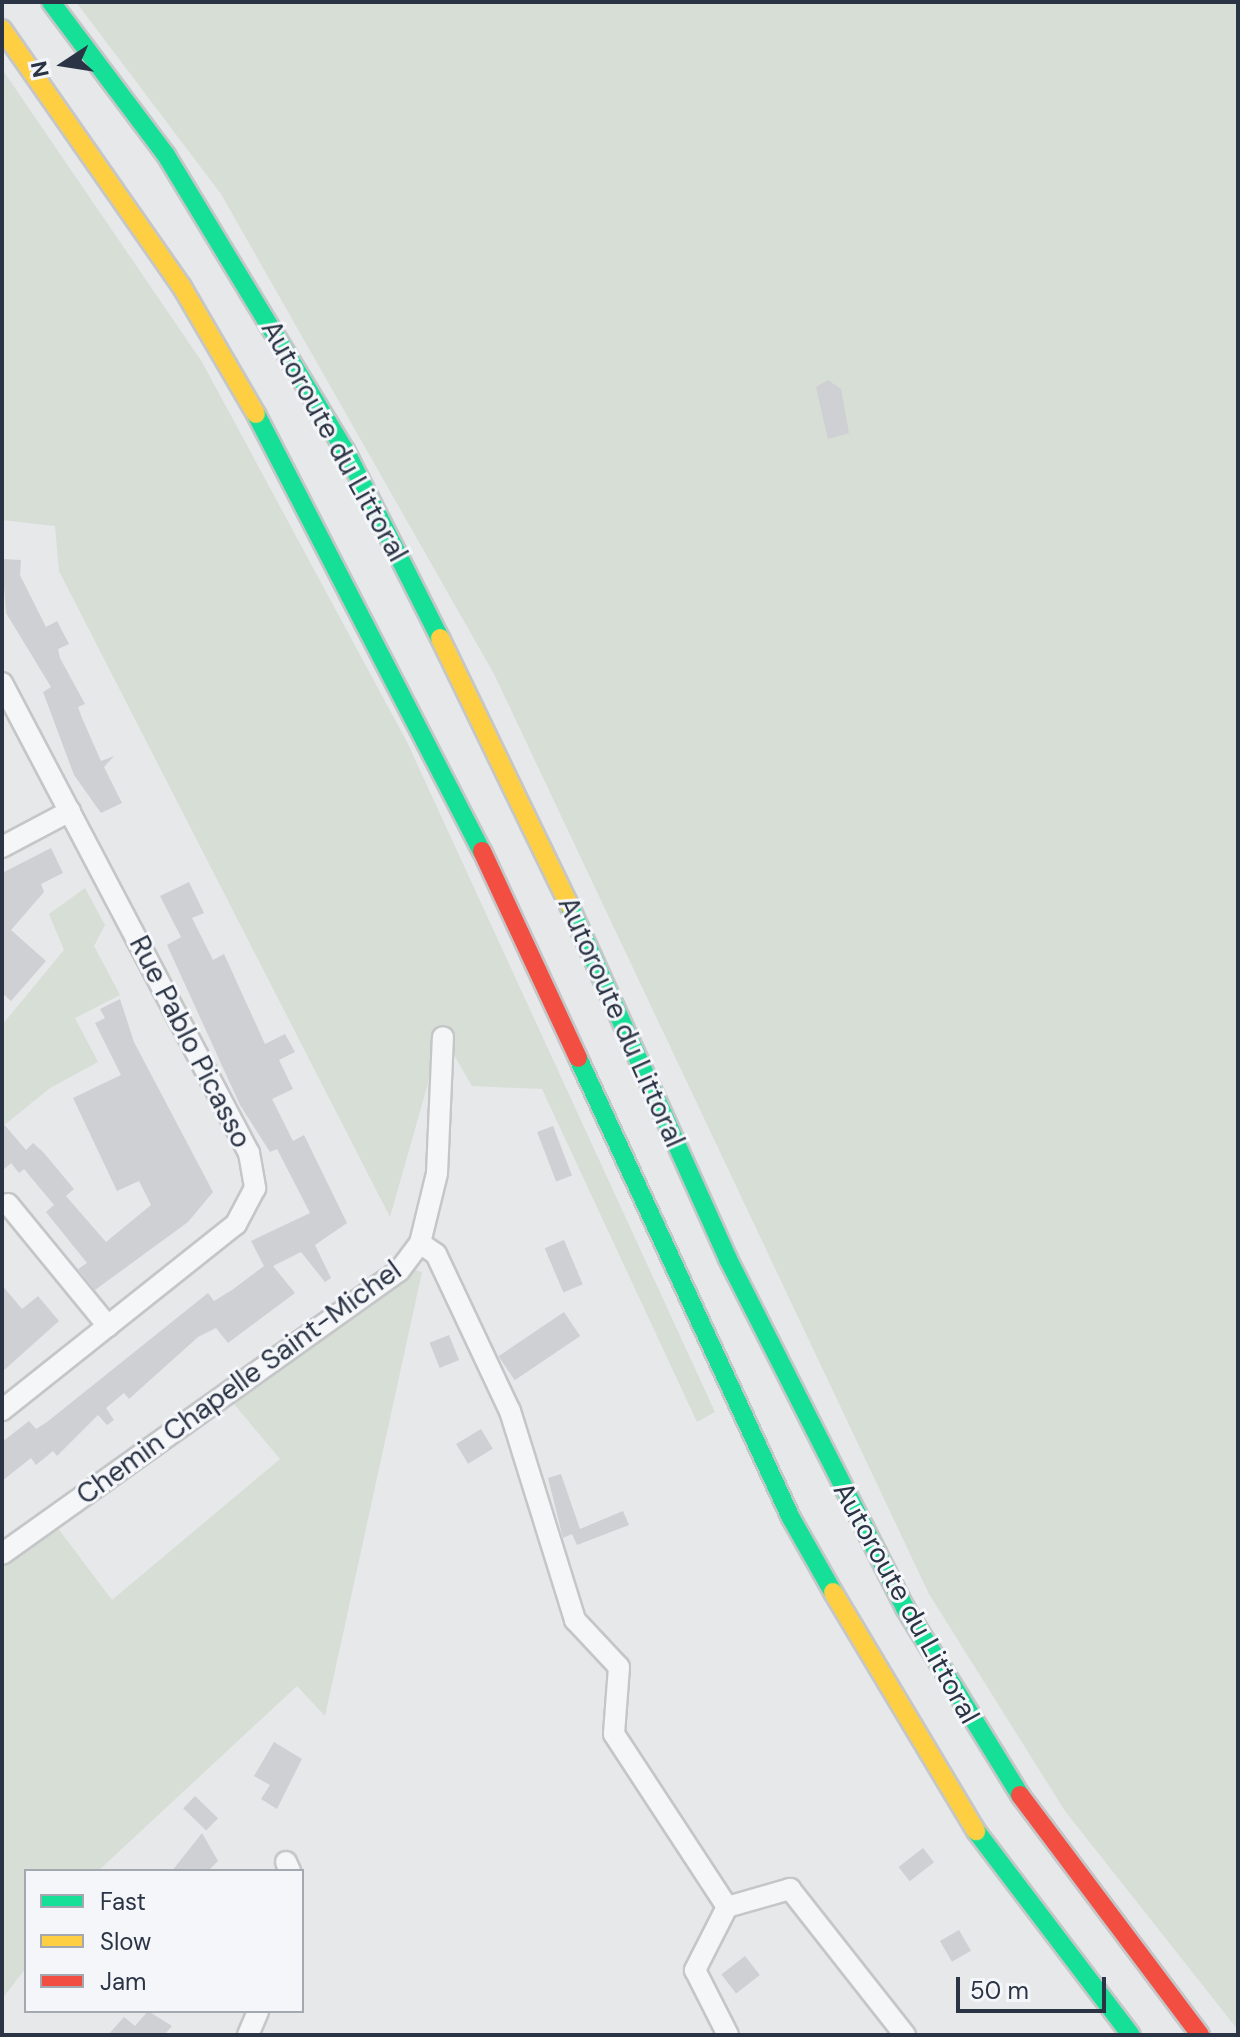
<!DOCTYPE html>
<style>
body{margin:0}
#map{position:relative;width:1240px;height:2037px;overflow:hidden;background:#e6e8ea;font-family:"DM Sans",sans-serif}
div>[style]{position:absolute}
.green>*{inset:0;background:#d6ded6}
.building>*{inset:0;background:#ced0d3;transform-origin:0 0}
.roads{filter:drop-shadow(2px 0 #c4c6c8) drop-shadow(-2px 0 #c4c6c8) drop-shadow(0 2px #c4c6c8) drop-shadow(0 -2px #c4c6c8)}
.street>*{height:20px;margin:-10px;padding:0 10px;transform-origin:10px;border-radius:10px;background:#f5f6f7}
.fast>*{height:18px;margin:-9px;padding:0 9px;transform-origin:9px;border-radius:9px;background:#16e098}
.slow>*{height:18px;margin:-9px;padding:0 9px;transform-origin:9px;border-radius:9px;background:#ffcf43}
.jam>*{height:18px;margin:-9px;padding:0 9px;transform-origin:9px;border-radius:9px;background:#f24e42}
span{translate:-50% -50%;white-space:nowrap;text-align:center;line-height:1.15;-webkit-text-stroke:6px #f4f6f9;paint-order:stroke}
.street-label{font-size:28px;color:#2b3445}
.frame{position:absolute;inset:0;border:4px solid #2b3445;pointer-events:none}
.legend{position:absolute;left:24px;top:1869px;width:280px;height:144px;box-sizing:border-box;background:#f4f6f9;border:2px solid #a4a8b1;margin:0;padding:10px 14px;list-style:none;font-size:24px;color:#2b3445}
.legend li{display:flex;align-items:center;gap:16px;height:40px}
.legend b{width:40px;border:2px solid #a4a8b1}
.north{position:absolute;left:24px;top:24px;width:80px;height:80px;-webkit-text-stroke:6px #f4f6f9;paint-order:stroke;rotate:258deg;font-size:22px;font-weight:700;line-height:32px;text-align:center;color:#2b3445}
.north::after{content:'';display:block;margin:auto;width:28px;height:36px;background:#2b3445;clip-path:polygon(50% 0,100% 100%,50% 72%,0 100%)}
.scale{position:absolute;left:956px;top:1977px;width:150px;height:36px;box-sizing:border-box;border:4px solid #2b3445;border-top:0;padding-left:10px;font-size:24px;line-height:28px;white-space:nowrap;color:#2b3445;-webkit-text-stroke:6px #f4f6f9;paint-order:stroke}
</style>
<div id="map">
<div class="green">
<div style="clip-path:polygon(76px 2px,1238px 2px,1238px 2030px,1065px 1811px,929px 1594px,494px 674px,221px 194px)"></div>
<div style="clip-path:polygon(2px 69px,202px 362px,407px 742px,715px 1412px,697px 1422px,542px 1089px,472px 1086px,454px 1055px,436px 1055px,390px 1217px,59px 571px,55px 526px,2px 520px)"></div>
<div style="clip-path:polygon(85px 888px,105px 925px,94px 946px,120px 995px,75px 1018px,98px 1062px,50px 1088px,2px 1127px,2px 1025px,64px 950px,49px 914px)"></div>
<div style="clip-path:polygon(411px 1269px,422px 1272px,325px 1716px,297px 1686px,98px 1871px,26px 1871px,26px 1968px,2px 1999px,2px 1569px,57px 1527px,112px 1600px,280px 1459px,234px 1404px)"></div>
</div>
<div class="building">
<div style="clip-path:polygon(828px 380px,841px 389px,849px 433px,828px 439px,816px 387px)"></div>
<div style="clip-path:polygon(2px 559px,21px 560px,20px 575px,46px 627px,57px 621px,69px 644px,58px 649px,60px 658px,85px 704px,78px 707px,82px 718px,101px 761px,114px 756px,104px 767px,122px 803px,101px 813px,74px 775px,43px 692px,51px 687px,6px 613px)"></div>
<div style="clip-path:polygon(51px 848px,63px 873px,41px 884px,44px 892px,11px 930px,46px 961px,11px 1001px,2px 993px,2px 873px)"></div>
<div style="clip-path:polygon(189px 882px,204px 913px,192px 918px,213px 960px,224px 954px,265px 1044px,285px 1034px,295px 1052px,279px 1060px,293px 1089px,272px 1099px,293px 1141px,304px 1135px,347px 1223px,315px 1245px,331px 1278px,325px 1282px,301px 1252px,273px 1266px,295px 1293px,228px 1343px,216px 1328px,198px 1337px,129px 1399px,124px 1393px,106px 1408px,114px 1420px,107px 1425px,98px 1415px,57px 1456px,53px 1451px,36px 1465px,31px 1458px,2px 1481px,2px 1442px,29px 1421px,36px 1429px,47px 1422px,208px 1293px,214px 1301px,232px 1290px,264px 1266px,251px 1241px,310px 1213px,277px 1149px,270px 1152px,240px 1105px,167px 945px,181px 937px,160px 896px)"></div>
<div style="clip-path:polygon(120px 999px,134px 1042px,213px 1192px,188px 1222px,95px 1290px,78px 1269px,87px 1263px,46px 1212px,54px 1205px,24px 1169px,19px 1173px,11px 1163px,2px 1171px,2px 1122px,26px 1150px,33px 1143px,44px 1153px,74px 1189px,66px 1196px,106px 1242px,151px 1205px,139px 1181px,117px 1191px,73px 1098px,121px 1075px,95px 1023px,105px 1018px,100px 1009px)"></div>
<div style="left:553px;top:1126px;width:53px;height:17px;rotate:69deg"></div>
<div style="left:564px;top:1240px;width:48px;height:21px;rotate:67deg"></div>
<div style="clip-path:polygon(2px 1285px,22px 1309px,38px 1296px,59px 1321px,2px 1372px)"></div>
<div style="left:564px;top:1312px;width:29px;height:79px;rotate:56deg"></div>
<div style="left:449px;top:1335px;width:27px;height:21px;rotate:68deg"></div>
<div style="left:481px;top:1429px;width:23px;height:29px;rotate:59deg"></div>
<div style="clip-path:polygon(561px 1474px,580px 1529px,623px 1511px,629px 1525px,577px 1545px,572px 1534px,563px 1538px,548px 1478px)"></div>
<div style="clip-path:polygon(274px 1742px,302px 1759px,277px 1809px,261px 1799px,270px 1785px,254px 1776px)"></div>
<div style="left:195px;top:1796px;width:32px;height:17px;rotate:44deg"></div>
<div style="clip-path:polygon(202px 1833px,218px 1861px,208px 1871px,172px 1871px)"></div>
<div style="left:923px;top:1848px;width:18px;height:31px;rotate:52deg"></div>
<div style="left:959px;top:1930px;width:24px;height:22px;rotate:60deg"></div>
<div style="left:745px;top:1956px;width:24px;height:30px;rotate:52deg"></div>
<div style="clip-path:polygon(148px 2011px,172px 2026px,164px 2035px,108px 2035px,124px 2017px,135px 2026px)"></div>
</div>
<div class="roads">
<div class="street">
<div style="left:2px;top:683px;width:531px;rotate:62.28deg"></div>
<div style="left:249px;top:1153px;width:36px;rotate:80deg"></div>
<div style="left:255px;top:1188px;width:41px;rotate:117.8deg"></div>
<div style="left:236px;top:1224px;width:299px;rotate:141.5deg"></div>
<div style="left:2px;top:847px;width:77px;rotate:-27.9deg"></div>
<div style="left:8px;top:1204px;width:158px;rotate:50.7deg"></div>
<div style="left:420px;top:1243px;width:19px;rotate:35deg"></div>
<div style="left:436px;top:1254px;width:174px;rotate:64.8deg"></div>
<div style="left:510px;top:1411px;width:219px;rotate:72.7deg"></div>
<div style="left:575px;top:1620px;width:64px;rotate:46.9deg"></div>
<div style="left:619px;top:1667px;width:67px;rotate:94.3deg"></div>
<div style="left:614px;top:1734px;width:207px;rotate:56.8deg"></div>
<div style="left:727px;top:1907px;width:66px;rotate:-15.9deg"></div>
<div style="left:790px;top:1889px;width:186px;rotate:51.8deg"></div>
<div style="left:2px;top:1554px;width:488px;rotate:-35.5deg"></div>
<div style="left:399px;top:1271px;width:35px;rotate:-53deg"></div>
<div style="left:420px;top:1243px;width:72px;rotate:-76.3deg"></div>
<div style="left:437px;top:1173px;width:136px;rotate:-87.5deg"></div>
<div style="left:286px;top:1862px;width:10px;rotate:66deg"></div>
<div style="left:727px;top:1907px;width:71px;rotate:116.9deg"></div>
<div style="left:695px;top:1970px;width:73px;rotate:63.1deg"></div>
<div style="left:248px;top:2035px;width:26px;rotate:-67deg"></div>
</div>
<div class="fast">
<div style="left:51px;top:2px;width:191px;rotate:53.1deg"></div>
<div style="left:166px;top:155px;width:345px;rotate:58.8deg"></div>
<div style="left:345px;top:450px;width:211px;rotate:63.2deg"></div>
<div style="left:256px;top:414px;width:492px;rotate:62.7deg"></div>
<div style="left:569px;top:905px;width:388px;rotate:65.8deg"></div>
<div style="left:728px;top:1259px;width:391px;rotate:63.1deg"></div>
<div style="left:905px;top:1608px;width:220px;rotate:58.4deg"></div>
<div style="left:578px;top:1058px;width:507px;rotate:65.15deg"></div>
<div style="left:791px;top:1518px;width:85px;rotate:60.4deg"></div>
<div style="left:976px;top:1831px;width:256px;rotate:52.8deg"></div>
</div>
<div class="slow">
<div style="left:2px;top:29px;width:315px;rotate:55.1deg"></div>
<div style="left:182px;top:287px;width:147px;rotate:59.8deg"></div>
<div style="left:440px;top:638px;width:297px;rotate:64.2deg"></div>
<div style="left:833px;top:1592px;width:279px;rotate:59.1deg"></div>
</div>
<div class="jam">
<div style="left:482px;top:851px;width:228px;rotate:65.1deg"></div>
<div style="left:1020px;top:1795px;width:300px;rotate:53.1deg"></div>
</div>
</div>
<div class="street-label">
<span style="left:334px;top:441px;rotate:61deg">Autoroute du Littoral</span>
<span style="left:621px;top:1022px;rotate:66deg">Autoroute du Littoral</span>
<span style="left:190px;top:1042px;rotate:63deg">Rue Pablo Picasso</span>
<span style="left:239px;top:1383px;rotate:-36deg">Chemin Chapelle Saint-Michel</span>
<span style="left:906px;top:1603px;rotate:61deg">Autoroute du Littoral</span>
</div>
<div class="frame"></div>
<ul class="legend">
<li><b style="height:10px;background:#16e098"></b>Fast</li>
<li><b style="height:10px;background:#ffcf43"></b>Slow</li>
<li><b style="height:10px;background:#f24e42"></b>Jam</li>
</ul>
<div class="north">N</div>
<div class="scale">50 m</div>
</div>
